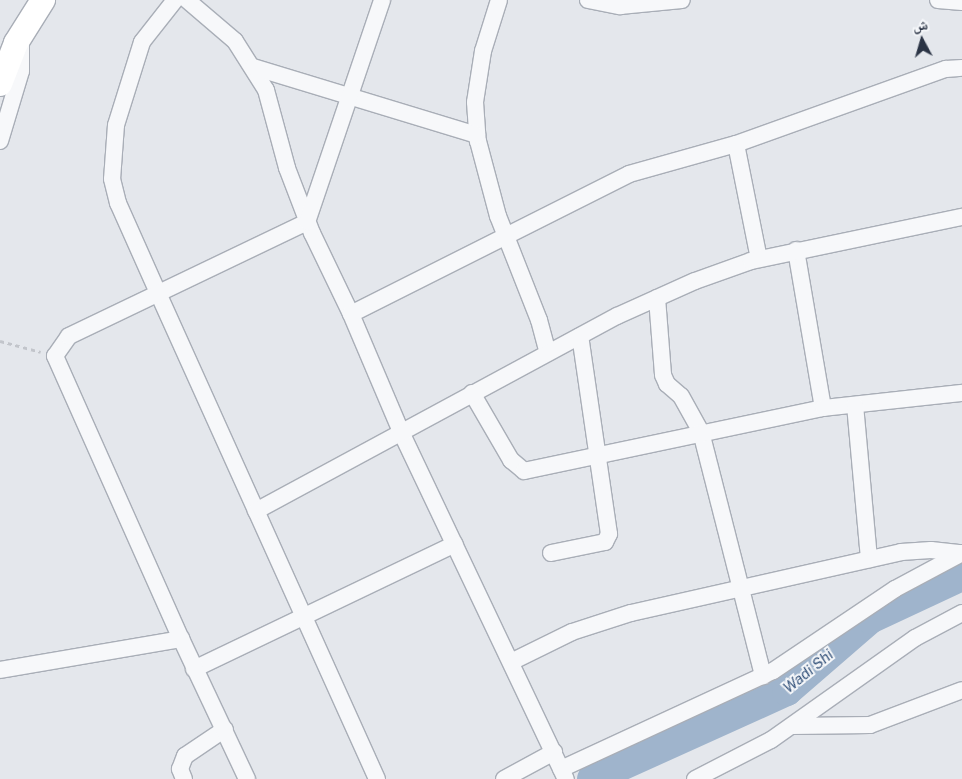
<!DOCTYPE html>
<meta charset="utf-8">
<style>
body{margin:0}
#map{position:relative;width:962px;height:779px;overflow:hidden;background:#e4e7ec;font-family:"Public Sans","Noto Naskh Arabic",sans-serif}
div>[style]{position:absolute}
.river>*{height:30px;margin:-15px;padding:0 15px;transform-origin:15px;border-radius:15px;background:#9fb4cc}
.path>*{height:3px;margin-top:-1.5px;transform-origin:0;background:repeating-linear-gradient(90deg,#c2c5cb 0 4px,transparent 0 8px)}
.roads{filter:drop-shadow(1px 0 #a9aeb7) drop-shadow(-1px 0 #a9aeb7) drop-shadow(0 1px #a9aeb7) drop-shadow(0 -1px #a9aeb7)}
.minor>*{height:16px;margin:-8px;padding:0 8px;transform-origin:8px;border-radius:8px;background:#f7f8fa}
.highway>*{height:24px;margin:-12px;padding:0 12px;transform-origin:12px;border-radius:12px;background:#fff}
span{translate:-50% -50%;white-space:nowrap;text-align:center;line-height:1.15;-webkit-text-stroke:4px #f4f6f9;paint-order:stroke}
.water-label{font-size:15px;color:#34527a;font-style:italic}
.north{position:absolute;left:897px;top:15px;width:50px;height:50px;-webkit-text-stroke:4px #f4f6f9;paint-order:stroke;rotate:354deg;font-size:14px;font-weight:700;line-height:20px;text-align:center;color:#2b3445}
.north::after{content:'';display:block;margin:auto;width:18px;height:22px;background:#2b3445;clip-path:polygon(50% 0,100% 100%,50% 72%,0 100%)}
</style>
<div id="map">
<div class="river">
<div style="left:592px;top:779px;width:214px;rotate:-24.3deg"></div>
<div style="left:787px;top:691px;width:110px;rotate:-40.9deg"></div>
<div style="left:870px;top:619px;width:102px;rotate:-25.1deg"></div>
</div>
<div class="path">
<div style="left:0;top:341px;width:42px;rotate:15deg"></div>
</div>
<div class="roads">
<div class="minor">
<div style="left:175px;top:0;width:53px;rotate:128.2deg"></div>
<div style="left:142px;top:42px;width:87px;rotate:107.4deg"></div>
<div style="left:116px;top:125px;width:54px;rotate:94.2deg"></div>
<div style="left:112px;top:179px;width:25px;rotate:76deg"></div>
<div style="left:118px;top:203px;width:98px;rotate:66deg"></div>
<div style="left:158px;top:293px;width:533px;rotate:65.74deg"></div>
<div style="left:187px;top:0;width:63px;rotate:40.5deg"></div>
<div style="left:235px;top:41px;width:58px;rotate:57.7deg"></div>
<div style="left:266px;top:90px;width:81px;rotate:74.9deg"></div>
<div style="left:287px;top:168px;width:70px;rotate:69deg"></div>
<div style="left:312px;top:233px;width:90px;rotate:64.3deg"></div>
<div style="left:351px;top:314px;width:128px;rotate:67deg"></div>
<div style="left:401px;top:432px;width:384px;rotate:64.6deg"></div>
<div style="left:499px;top:0;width:53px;rotate:107.4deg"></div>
<div style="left:483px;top:51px;width:52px;rotate:98.9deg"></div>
<div style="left:475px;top:102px;width:39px;rotate:86deg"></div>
<div style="left:478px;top:141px;width:78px;rotate:75.1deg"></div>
<div style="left:498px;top:216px;width:112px;rotate:68.5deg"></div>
<div style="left:539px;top:320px;width:34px;rotate:75deg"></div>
<div style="left:588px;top:0;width:33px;rotate:11deg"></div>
<div style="left:620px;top:6px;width:62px;rotate:-5.5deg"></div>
<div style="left:938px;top:0;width:24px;rotate:5deg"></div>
<div style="left:253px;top:67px;width:234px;rotate:16.9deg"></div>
<div style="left:0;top:141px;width:73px;rotate:-73.3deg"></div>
<div style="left:21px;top:71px;width:24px;rotate:-90deg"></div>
<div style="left:21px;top:47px;width:6px;rotate:-141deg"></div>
<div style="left:736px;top:144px;width:117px;rotate:78.7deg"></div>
<div style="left:796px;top:250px;width:160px;rotate:80.3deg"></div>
<div style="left:657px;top:298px;width:77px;rotate:85.5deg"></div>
<div style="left:663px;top:375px;width:10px;rotate:66deg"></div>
<div style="left:667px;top:384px;width:18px;rotate:41deg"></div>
<div style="left:681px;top:396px;width:41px;rotate:60.9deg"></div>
<div style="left:701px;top:432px;width:252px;rotate:75.7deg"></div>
<div style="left:351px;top:314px;width:311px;rotate:-26.7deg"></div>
<div style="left:629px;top:174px;width:111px;rotate:-15.7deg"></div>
<div style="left:736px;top:144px;width:223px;rotate:-19.7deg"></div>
<div style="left:946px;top:69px;width:16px;rotate:-4deg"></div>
<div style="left:472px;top:393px;width:78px;rotate:59.8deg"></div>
<div style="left:511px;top:460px;width:17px;rotate:40deg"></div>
<div style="left:524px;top:471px;width:306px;rotate:-11.9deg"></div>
<div style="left:823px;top:408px;width:140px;rotate:-6.2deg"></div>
<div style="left:855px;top:405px;width:155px;rotate:84.8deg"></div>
<div style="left:256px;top:511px;width:410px;rotate:-28.4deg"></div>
<div style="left:617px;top:316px;width:85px;rotate:-24.2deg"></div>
<div style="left:695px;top:281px;width:59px;rotate:-19.7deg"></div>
<div style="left:751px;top:261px;width:216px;rotate:-11.8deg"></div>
<div style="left:551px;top:553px;width:55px;rotate:-11.5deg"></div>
<div style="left:605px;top:542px;width:9px;rotate:-63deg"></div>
<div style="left:609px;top:534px;width:200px;rotate:-98.3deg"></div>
<div style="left:511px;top:662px;width:68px;rotate:-26.2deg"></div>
<div style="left:572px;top:632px;width:62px;rotate:-17.9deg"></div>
<div style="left:631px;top:613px;width:277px;rotate:-12.7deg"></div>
<div style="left:901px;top:552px;width:30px;rotate:-4deg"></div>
<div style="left:931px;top:550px;width:30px;rotate:6deg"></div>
<div style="left:194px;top:669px;width:289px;rotate:-25.6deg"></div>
<div style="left:0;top:670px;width:184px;rotate:-9.7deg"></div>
<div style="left:792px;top:726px;width:78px;rotate:-0.7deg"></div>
<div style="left:870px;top:725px;width:98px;rotate:-20.8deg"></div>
<div style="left:561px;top:769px;width:234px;rotate:-24.8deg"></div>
<div style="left:773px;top:671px;width:147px;rotate:-33.9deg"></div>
<div style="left:895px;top:589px;width:76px;rotate:-28.2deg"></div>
<div style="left:184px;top:779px;width:11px;rotate:-112deg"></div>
<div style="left:180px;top:769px;width:14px;rotate:-69deg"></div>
<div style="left:185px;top:756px;width:48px;rotate:-34deg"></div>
<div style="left:247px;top:779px;width:155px;rotate:-115.2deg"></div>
<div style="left:181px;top:639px;width:310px;rotate:-114deg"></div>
<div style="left:55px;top:356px;width:24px;rotate:-55deg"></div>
<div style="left:69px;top:336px;width:264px;rotate:-25.6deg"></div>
<div style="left:307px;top:222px;width:234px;rotate:-71.3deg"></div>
<div style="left:504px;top:779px;width:57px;rotate:-28.4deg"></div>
<div style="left:695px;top:779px;width:85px;rotate:-27.2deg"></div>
<div style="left:771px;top:740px;width:176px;rotate:-35.3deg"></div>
<div style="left:915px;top:638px;width:53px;rotate:-28deg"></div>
</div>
<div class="highway">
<div style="left:0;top:84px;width:44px;rotate:-68.7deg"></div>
<div style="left:16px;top:43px;width:51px;rotate:-57.9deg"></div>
</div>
</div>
<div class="water-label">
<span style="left:808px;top:671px;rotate:-39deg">Wadi Shi</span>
</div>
<div class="north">ش</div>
</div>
